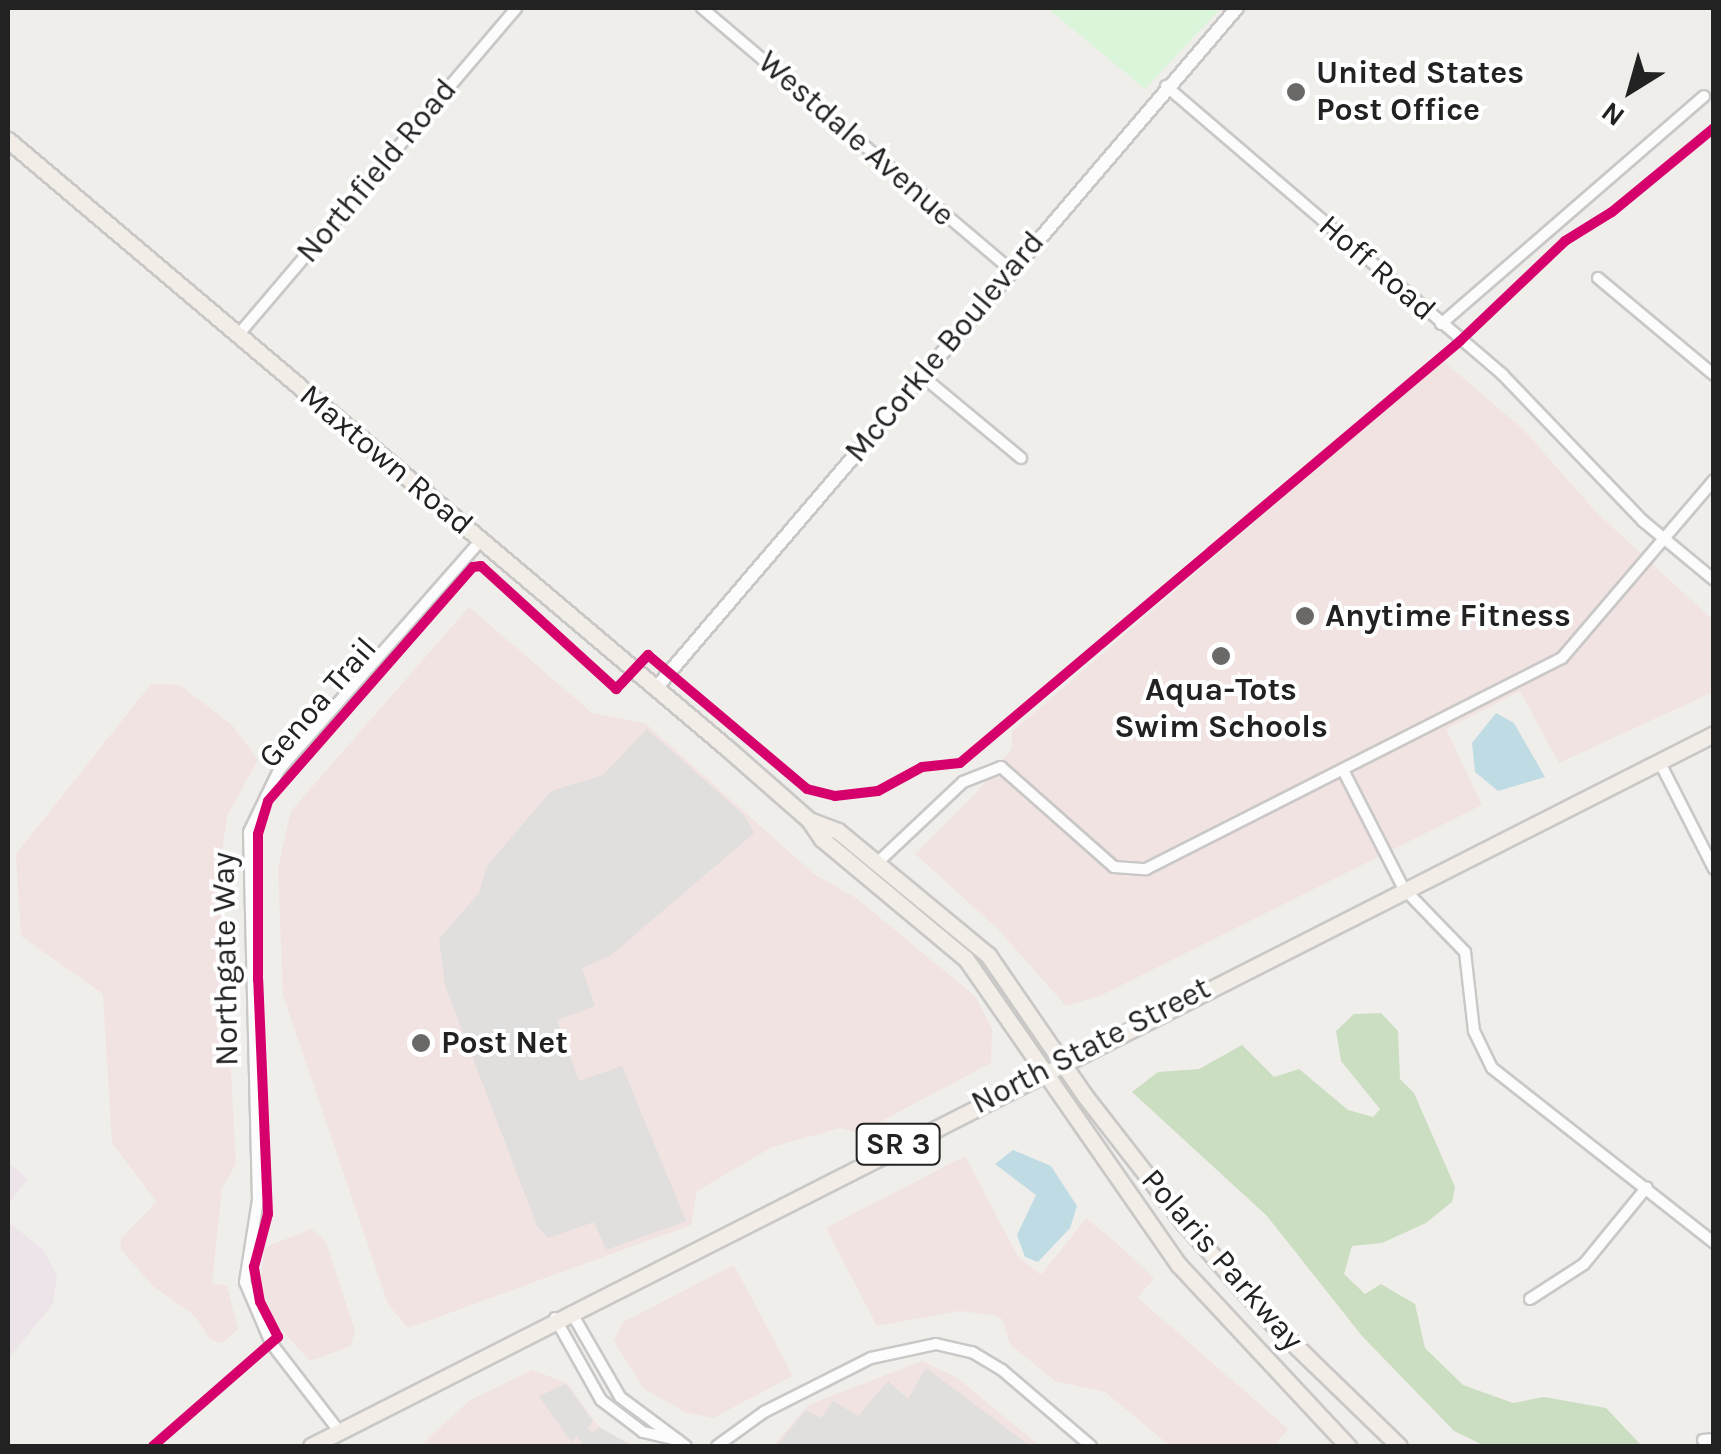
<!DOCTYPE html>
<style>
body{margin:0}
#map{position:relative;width:1721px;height:1454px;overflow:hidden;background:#f0eeeb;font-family:Karla,sans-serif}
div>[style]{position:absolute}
.commercial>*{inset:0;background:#f1e3e1}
.industrial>*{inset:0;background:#ede4e9}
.forest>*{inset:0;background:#cbdec1}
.park>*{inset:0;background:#daf5da}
.parking>*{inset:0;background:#e0dfde}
.water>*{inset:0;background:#bfdbe3}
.roads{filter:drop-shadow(2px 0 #c9c8c7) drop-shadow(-2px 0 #c9c8c7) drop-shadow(0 2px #c9c8c7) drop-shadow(0 -2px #c9c8c7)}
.minor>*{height:10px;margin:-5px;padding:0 5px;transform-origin:5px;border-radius:5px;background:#fdfcfc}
.tertiary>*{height:12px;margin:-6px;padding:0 6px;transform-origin:6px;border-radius:6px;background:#fdfcfc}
.primary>*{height:15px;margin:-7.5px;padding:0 7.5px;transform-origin:7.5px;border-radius:7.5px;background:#f3ede7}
.cycleway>*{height:10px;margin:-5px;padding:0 5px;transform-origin:5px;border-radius:5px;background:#d6006c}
.dots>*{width:28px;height:28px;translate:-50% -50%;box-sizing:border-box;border:5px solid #fff;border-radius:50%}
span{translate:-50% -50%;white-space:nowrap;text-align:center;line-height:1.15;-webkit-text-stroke:8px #fff;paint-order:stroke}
.shield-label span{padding:2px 8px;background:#fff;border:2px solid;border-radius:8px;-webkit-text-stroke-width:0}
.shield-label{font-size:30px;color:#222;font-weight:700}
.poi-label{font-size:32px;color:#222;font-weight:700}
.left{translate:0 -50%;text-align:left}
.street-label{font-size:32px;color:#222}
.frame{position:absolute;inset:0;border:10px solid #222;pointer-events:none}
.north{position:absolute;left:1581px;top:40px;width:100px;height:100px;-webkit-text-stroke:8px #fff;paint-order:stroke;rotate:217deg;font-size:28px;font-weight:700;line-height:40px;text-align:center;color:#222}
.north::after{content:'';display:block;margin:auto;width:35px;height:45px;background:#222;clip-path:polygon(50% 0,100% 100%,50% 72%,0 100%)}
</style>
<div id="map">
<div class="commercial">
<div style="clip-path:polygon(1442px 360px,1523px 429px,1596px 512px,1713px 620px,1713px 692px,1559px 763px,1520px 691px,1446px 729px,1482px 805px,1102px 995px,1066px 1006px,997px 928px,915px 854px,976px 793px,1012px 748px,1012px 732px)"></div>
<div style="clip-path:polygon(469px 607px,592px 713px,645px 723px,814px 874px,856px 898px,975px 996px,992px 1029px,991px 1063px,859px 1133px,840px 1128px,772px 1147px,697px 1191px,691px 1225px,408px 1328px,388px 1304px,283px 995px,278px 868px,291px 811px)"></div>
<div style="clip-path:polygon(151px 684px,180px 685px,232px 725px,258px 760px,227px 816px,220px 867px,236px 1164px,222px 1189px,212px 1283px,227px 1286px,238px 1329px,222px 1343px,210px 1339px,195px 1316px,153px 1286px,121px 1250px,121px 1238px,157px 1202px,112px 1143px,103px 994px,21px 936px,16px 854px)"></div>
<div style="clip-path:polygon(965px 1156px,1017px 1255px,1041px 1275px,1086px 1218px,1120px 1246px,1154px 1278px,1138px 1298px,1288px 1429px,1274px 1446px,1170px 1446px,1105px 1392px,1055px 1381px,1010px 1344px,1002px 1319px,993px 1315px,959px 1311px,877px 1326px,826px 1228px)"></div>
<div style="clip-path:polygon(312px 1229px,326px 1242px,355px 1331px,351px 1346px,310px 1361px,276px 1324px,260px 1284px,265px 1247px)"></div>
<div style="clip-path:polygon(734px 1265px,793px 1376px,713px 1418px,685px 1412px,643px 1388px,614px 1341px,623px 1322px)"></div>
<div style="clip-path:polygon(922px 1361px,956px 1377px,1040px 1446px,773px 1446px,808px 1405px)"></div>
<div style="clip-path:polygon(532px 1370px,567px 1383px,599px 1427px,634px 1446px,420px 1446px,470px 1400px)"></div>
</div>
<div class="industrial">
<div style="clip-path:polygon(8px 1162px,28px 1179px,8px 1205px)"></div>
<div style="clip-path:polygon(8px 1221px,43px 1250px,57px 1275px,53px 1304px,8px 1359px)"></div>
</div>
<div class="forest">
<div style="clip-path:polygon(1381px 1013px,1398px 1031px,1400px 1079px,1414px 1093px,1455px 1187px,1452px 1202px,1426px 1223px,1382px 1243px,1352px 1246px,1344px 1274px,1365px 1294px,1381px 1284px,1415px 1304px,1425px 1348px,1463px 1385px,1513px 1403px,1544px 1397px,1606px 1408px,1642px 1446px,1485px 1446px,1454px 1431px,1362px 1336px,1267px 1216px,1132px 1092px,1158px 1072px,1199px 1069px,1242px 1045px,1274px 1077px,1299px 1069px,1348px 1110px,1373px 1117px,1380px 1109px,1341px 1061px,1336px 1031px,1354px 1014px)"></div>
</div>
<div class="park">
<div style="clip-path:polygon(1047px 8px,1221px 8px,1145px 89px)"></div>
</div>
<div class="parking">
<div style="clip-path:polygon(647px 729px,745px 816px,754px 833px,610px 956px,582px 968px,595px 1006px,557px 1020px,579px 1081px,622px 1066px,686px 1221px,606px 1250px,594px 1222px,548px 1238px,537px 1226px,445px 985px,439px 939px,479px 893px,487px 866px,551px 791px,603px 775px)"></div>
<div style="clip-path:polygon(926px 1368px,1030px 1446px,776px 1446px,806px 1410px,821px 1418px,833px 1401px,858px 1416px,888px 1381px,908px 1399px)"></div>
<div style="clip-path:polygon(566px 1384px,593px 1421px,587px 1428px,593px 1433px,599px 1427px,632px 1446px,584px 1446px,577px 1436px,571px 1442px,539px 1396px)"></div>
</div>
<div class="water">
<div style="clip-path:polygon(1496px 713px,1514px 723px,1545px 777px,1498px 791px,1475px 772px,1472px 743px)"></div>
<div style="clip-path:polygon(1013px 1150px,1051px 1166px,1077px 1206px,1070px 1228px,1038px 1262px,1025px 1257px,1017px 1235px,1036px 1195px,995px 1164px)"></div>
</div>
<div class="roads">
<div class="minor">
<div style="left:702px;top:8px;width:404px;rotate:40.3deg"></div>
<div style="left:1166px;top:86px;width:443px;rotate:40.6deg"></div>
<div style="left:1502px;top:374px;width:204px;rotate:46.2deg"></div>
<div style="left:1643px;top:521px;width:92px;rotate:39.7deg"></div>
<div style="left:1598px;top:278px;width:151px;rotate:39.9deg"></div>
<div style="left:1441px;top:324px;width:348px;rotate:-40.9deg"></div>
<div style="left:239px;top:334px;width:428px;rotate:-49.6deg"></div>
<div style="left:921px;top:375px;width:130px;rotate:39.7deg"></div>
<div style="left:1659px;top:761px;width:121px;rotate:63deg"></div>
<div style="left:1343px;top:770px;width:134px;rotate:62.9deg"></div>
<div style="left:1404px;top:889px;width:88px;rotate:45.9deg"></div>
<div style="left:1465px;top:952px;width:80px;rotate:83.5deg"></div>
<div style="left:1474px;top:1031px;width:41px;rotate:64.1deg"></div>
<div style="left:1492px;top:1068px;width:283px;rotate:38.2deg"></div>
<div style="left:877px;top:863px;width:118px;rotate:-43.3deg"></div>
<div style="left:963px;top:782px;width:41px;rotate:-21.5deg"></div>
<div style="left:1001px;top:767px;width:151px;rotate:41.5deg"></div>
<div style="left:1114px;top:867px;width:32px;rotate:4deg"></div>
<div style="left:1146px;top:869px;width:466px;rotate:-26.9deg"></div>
<div style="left:1562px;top:658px;width:234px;rotate:-49.5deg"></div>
<div style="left:1530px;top:1299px;width:64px;rotate:-32.9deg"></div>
<div style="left:1584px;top:1264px;width:99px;rotate:-50.7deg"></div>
<div style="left:571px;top:1312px;width:98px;rotate:60deg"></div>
<div style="left:620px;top:1397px;width:82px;rotate:36.6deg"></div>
<div style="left:555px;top:1318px;width:94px;rotate:60.7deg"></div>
<div style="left:601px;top:1400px;width:53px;rotate:37.3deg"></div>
<div style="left:643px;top:1432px;width:36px;rotate:13deg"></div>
<div style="left:339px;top:1431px;width:111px;rotate:-127.7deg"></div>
<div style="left:271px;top:1343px;width:66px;rotate:-113.1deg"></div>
<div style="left:245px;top:1282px;width:83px;rotate:-81deg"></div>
<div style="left:258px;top:1200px;width:368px;rotate:-91.4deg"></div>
<div style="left:249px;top:832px;width:69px;rotate:-64.2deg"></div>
<div style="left:279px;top:770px;width:306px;rotate:-48.7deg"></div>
<div style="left:1703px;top:1440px;width:11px;rotate:-5deg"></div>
<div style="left:717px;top:1446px;width:58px;rotate:-35.9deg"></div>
<div style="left:764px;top:1412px;width:120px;rotate:-26.8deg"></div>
<div style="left:871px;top:1358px;width:66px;rotate:-12.2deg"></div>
<div style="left:936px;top:1344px;width:37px;rotate:13deg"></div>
<div style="left:972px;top:1352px;width:35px;rotate:31deg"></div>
<div style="left:1002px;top:1370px;width:117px;rotate:40.5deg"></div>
</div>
<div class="tertiary">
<div style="left:656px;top:688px;width:894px;rotate:-49.49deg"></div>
</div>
<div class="primary">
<div style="left:8px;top:140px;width:942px;rotate:40.22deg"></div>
<div style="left:727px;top:748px;width:109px;rotate:41.3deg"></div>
<div style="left:809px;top:820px;width:23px;rotate:56deg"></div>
<div style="left:822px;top:839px;width:187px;rotate:39.8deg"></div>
<div style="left:966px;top:959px;width:373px;rotate:55.2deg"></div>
<div style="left:1179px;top:1265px;width:248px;rotate:47deg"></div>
<div style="left:809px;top:820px;width:31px;rotate:21deg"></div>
<div style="left:838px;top:831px;width:195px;rotate:39.6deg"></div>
<div style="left:988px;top:955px;width:171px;rotate:55.5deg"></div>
<div style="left:1085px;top:1096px;width:161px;rotate:52.1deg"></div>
<div style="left:1184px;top:1223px;width:132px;rotate:48.7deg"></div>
<div style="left:1271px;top:1322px;width:178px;rotate:44.1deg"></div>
<div style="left:311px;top:1446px;width:1573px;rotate:-26.91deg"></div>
</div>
</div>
<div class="cycleway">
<div style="left:153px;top:1446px;width:166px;rotate:-41.1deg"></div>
<div style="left:278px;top:1337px;width:39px;rotate:-117deg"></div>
<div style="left:260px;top:1302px;width:36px;rotate:-100deg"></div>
<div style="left:254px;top:1267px;width:55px;rotate:-75.2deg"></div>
<div style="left:268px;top:1214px;width:234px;rotate:-92.4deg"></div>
<div style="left:258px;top:980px;width:146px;rotate:-90deg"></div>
<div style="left:258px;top:834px;width:34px;rotate:-73deg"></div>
<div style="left:268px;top:801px;width:311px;rotate:-48.8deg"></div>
<div style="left:473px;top:567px;width:8px;rotate:-7deg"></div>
<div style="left:481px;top:566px;width:183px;rotate:42.3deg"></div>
<div style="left:616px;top:689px;width:47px;rotate:-46.7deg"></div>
<div style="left:648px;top:655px;width:208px;rotate:40.1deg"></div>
<div style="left:807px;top:789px;width:29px;rotate:14deg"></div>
<div style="left:835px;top:796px;width:43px;rotate:-6.6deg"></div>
<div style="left:878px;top:791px;width:50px;rotate:-28.6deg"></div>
<div style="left:922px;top:767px;width:38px;rotate:-6deg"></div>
<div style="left:960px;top:763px;width:654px;rotate:-40.16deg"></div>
<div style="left:1460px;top:341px;width:145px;rotate:-43.6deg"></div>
<div style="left:1565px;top:241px;width:55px;rotate:-31.7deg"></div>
<div style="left:1612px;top:212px;width:132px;rotate:-39.5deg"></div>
</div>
<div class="dots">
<div style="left:1296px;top:92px;background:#6a6968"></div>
<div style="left:1305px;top:616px;background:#6a6968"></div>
<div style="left:1221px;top:656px;background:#6a6968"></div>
<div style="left:421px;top:1043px;background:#6a6968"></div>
</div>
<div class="shield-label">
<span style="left:898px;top:1144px">SR 3</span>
</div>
<div class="poi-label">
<span class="left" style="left:1316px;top:92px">United States<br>Post Office</span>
<span class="left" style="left:1325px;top:616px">Anytime Fitness</span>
<span style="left:1221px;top:709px">Aqua-Tots<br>Swim Schools</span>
<span class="left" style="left:441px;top:1043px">Post Net</span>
</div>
<div class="street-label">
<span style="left:856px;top:139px;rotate:41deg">Westdale Avenue</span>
<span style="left:377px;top:171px;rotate:-50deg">Northfield Road</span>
<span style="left:1377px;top:268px;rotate:41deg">Hoff Road</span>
<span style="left:945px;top:347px;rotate:-50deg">McCorkle Boulevard</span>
<span style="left:386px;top:460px;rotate:40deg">Maxtown Road</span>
<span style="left:318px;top:703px;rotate:-49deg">Genoa Trail</span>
<span style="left:226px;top:959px;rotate:-91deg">Northgate Way</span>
<span style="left:1091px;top:1046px;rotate:-27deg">North State Street</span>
<span style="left:1222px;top:1260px;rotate:49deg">Polaris Parkway</span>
</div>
<div class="frame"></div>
<div class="north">N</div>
</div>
